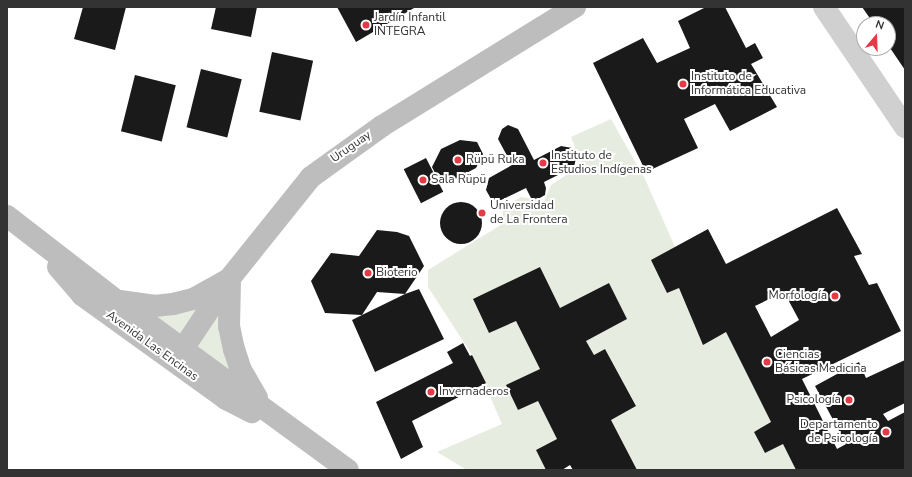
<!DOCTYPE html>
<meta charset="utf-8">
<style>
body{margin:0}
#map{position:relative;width:912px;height:477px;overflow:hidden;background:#fff;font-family:"Nunito Sans",sans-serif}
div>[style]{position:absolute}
.green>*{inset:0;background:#e6ecdf}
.building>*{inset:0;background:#1a1a1a;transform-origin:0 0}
.round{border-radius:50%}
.tertiary>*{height:22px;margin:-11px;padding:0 11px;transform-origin:11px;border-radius:11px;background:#d0d0d0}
.secondary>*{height:22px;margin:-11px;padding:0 11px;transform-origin:11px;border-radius:11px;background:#bdbdbd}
.dots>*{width:11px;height:11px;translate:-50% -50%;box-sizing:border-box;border:2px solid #fff;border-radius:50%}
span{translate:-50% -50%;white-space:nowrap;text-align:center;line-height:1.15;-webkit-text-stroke:4px #fff;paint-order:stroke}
.poi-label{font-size:12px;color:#333}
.left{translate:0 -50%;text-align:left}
.right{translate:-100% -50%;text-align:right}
.street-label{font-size:12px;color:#333}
.frame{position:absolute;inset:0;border:8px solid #333;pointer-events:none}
.north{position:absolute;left:856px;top:16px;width:40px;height:40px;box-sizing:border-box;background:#fff;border:1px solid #adadad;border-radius:50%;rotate:19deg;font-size:11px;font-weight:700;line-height:16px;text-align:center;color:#333}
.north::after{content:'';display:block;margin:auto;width:14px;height:18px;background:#e63946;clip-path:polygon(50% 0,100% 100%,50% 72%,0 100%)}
</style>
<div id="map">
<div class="green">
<div style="clip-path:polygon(611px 119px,645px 179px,675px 247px,652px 260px,667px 293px,679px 288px,703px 344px,726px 332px,771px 422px,754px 432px,765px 453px,783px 444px,796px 470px,637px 470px,611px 420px,636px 405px,605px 349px,594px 355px,586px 341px,627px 319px,609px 283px,560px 308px,540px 267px,473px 300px,489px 333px,516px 321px,540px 369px,506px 385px,518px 410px,538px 401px,557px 439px,536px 450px,546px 470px,467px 470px,437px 452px,502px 424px,472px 355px,428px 287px,428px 270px,504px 223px,502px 208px,521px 197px,544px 201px,551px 185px,582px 165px,571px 137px)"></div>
<div style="clip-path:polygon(225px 293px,237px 383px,191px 347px)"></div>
<div style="clip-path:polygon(214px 295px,181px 340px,151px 312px)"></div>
</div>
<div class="building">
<div style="clip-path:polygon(83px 7px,126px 7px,115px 50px,74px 39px)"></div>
<div style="clip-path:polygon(216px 7px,257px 7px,251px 37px,211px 29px)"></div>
<div style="clip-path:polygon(337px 7px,414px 7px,414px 8px,356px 42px)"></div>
<div style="clip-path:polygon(706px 7px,725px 7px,746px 48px,755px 43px,763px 58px,751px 64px,777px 107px,730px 131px,715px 104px,684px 119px,698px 148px,646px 172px,593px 63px,643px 38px,657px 63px,690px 48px,678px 21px)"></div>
<div style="clip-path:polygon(862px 7px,905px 7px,905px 70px,888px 45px,888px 24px,874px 24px)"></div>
<div style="left:272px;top:52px;width:42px;height:61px;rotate:12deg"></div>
<div style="left:201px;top:69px;width:42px;height:60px;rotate:14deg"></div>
<div style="left:135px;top:75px;width:42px;height:58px;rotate:14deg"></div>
<div style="clip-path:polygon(508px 125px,518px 129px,534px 160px,561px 146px,572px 148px,577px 154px,574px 167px,544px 182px,546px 188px,545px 195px,538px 199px,531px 198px,526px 188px,501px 200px,491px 199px,486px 190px,489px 178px,512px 165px,498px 139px,502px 129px)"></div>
<div style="clip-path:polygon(460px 140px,477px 142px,483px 154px,476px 168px,453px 180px,437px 177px,432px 167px,441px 149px)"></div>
<div style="left:426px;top:158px;width:38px;height:25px;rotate:63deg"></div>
<div class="round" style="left:440px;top:202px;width:42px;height:42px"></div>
<div style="clip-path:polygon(evenodd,837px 208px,862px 254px,854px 256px,869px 285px,877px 283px,901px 331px,802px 379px,837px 449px,846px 444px,815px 386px,859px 362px,866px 378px,905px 360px,905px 403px,883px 414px,888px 421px,905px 412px,905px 470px,796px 470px,783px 444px,765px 453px,754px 432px,771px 422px,726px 332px,703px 345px,679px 288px,667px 293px,651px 260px,708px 229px,726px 264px,837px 208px,784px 292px,799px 320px,771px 337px,755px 306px,784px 292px)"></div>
<div style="clip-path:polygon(evenodd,377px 230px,397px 232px,409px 236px,424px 266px,405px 294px,419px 289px,444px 339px,375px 372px,352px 320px,362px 315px,325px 313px,311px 281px,331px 253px,359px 256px,377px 230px,377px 292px,405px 294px,362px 315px,377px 292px)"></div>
<div style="clip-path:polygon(540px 267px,560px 308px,609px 283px,627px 319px,586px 341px,594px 355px,605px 349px,636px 406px,611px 420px,637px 470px,573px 470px,570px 465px,562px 470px,546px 470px,536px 450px,557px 439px,538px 401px,518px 410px,506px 385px,540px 369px,516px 321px,489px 333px,473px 299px)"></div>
<div style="clip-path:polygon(463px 343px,470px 356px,472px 355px,486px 383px,412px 421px,423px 447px,401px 459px,376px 402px,453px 363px,447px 352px)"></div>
</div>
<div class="tertiary">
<div style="left:824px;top:7px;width:145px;rotate:56deg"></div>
</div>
<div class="secondary">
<div style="left:7px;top:216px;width:139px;rotate:37.7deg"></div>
<div style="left:117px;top:301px;width:286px;rotate:36.2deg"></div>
<div style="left:58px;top:267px;width:37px;rotate:49deg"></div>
<div style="left:82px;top:295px;width:178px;rotate:35.8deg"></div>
<div style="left:226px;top:399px;width:29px;rotate:27deg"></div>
<div style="left:230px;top:280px;width:46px;rotate:91.2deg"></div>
<div style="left:229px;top:326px;width:24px;rotate:78deg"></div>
<div style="left:234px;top:349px;width:22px;rotate:72deg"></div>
<div style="left:241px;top:370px;width:32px;rotate:60deg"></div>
<div style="left:120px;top:301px;width:34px;rotate:8deg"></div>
<div style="left:154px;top:306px;width:19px;rotate:-6deg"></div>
<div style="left:173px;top:304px;width:21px;rotate:-14deg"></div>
<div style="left:193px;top:299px;width:38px;rotate:-29deg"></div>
<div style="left:192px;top:374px;width:11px;rotate:-128deg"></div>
<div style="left:185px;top:365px;width:16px;rotate:-97deg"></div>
<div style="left:183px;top:349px;width:85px;rotate:-56.5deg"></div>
<div style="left:230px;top:278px;width:129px;rotate:-51.3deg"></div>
<div style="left:311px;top:177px;width:87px;rotate:-35.7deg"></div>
<div style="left:382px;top:126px;width:227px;rotate:-31.7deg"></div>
</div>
<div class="dots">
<div style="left:366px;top:25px;background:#e63946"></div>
<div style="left:683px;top:84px;background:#e63946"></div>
<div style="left:458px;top:160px;background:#e63946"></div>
<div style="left:543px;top:163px;background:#e63946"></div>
<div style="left:423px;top:180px;background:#e63946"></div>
<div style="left:482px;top:213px;background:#e63946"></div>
<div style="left:368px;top:273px;background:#e63946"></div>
<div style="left:835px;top:296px;background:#e63946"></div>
<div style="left:767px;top:362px;background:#e63946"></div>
<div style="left:431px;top:392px;background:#e63946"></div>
<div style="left:849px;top:400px;background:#e63946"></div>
<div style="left:886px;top:432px;background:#e63946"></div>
</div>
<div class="poi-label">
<span class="left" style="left:374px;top:25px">Jardín Infantil<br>INTEGRA</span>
<span class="left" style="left:691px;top:84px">Instituto de<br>Informática Educativa</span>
<span class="left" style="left:551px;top:163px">Instituto de<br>Estudios Indígenas</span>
<span class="left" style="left:466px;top:160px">Rüpü Ruka</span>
<span class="left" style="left:431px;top:180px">Sala Rüpü</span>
<span class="left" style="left:490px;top:213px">Universidad<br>de La Frontera</span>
<span class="left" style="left:376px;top:273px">Bioterio</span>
<span class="right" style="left:827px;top:296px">Morfología</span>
<span class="left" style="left:775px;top:362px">Ciencias<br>Básicas Medicina</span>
<span class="left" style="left:439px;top:392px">Invernaderos</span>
<span class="right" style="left:841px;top:400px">Psicología</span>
<span class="right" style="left:878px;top:432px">Departamento<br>de Psicología</span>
</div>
<div class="street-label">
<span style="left:351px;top:147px;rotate:-35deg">Uruguay</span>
<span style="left:152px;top:346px;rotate:36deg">Avenida Las Encinas</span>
</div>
<div class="frame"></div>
<div class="north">N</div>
</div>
